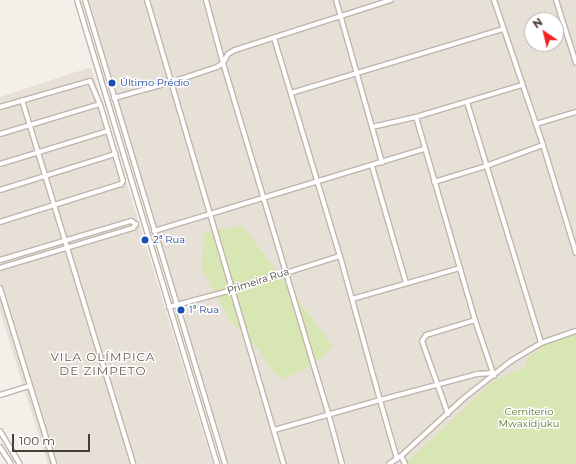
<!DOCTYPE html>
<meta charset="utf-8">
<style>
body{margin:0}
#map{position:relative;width:576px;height:464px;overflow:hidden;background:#f4efe9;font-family:Montserrat,sans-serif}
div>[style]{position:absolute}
.residential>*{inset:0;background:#e7e0d7}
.green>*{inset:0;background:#d7e6b3}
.roads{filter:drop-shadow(1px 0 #bfb5ac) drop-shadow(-1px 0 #bfb5ac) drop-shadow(0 1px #bfb5ac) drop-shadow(0 -1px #bfb5ac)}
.street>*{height:4px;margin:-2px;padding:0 2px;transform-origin:2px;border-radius:2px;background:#fff}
.dots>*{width:11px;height:11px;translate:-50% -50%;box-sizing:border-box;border:2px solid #fff;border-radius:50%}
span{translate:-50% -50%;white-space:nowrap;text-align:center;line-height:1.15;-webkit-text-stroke:3px #fff;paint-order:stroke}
.transit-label{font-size:10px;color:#164399}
.left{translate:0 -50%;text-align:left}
.street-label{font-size:10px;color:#473f37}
.park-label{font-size:10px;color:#54772d}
.quarter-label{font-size:12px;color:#6a5b4f;letter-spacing:1px}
.north{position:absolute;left:524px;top:12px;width:40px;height:40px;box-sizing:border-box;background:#fff;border:1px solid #b5b2af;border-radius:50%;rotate:325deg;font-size:11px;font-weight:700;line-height:16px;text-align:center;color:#473f37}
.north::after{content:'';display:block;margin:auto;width:14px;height:18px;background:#f12322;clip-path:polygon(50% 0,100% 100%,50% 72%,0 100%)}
.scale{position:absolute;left:12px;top:434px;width:78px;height:18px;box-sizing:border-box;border:2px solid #473f37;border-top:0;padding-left:5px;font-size:12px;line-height:14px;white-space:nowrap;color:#473f37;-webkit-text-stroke:3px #fff;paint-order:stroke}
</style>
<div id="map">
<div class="residential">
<div style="clip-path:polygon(evenodd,86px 0,576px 0,576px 464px,227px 464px,86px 0,532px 20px,556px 20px,556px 44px,532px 44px,532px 20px)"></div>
<div style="clip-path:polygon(91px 67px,213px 464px,48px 464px,14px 357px,0 310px,0 97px)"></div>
</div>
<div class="green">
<div style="clip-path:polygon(242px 225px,333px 346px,320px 359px,299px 372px,281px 379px,267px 364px,259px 350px,230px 320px,202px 269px,204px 233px)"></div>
<div style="clip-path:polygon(576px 331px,576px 464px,405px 464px,494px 380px,524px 368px,528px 357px,547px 344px)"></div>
</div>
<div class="roads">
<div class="street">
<div style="left:77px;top:0;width:485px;rotate:73.2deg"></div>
<div style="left:85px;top:0;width:485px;rotate:73.2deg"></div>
<div style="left:147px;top:0;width:484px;rotate:73.6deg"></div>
<div style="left:206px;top:0;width:65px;rotate:74.9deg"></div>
<div style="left:223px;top:63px;width:369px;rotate:73.3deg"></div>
<div style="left:329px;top:416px;width:50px;rotate:74.8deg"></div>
<div style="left:336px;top:0;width:169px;rotate:74.2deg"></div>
<div style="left:494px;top:0;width:153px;rotate:71.3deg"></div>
<div style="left:543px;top:145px;width:113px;rotate:73deg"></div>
<div style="left:556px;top:0;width:66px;rotate:72.4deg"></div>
<div style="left:274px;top:38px;width:228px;rotate:73.2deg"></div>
<div style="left:340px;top:256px;width:149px;rotate:74.5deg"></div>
<div style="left:380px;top:400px;width:110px;rotate:164.2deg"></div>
<div style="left:291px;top:93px;width:221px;rotate:-16.8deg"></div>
<div style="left:114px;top:98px;width:60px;rotate:-15.4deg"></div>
<div style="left:172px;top:82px;width:47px;rotate:-18.4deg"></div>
<div style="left:217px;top:67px;width:7px;rotate:-34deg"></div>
<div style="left:223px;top:63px;width:10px;rotate:-61deg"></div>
<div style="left:228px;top:54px;width:8px;rotate:-30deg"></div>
<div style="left:235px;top:50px;width:164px;rotate:-17.8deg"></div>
<div style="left:22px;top:100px;width:381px;rotate:73deg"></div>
<div style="left:467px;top:102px;width:252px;rotate:72.9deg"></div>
<div style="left:0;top:107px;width:94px;rotate:-16.1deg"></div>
<div style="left:90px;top:81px;width:25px;rotate:67deg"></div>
<div style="left:100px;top:104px;width:80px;rotate:73.4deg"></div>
<div style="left:123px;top:181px;width:4px;rotate:124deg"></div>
<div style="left:121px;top:184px;width:127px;rotate:162.6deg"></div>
<div style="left:416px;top:117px;width:211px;rotate:73.8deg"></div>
<div style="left:475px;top:320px;width:59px;rotate:71.3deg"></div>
<div style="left:536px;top:124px;width:42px;rotate:-16.7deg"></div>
<div style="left:372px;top:127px;width:45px;rotate:-12.8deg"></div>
<div style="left:416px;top:117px;width:111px;rotate:-16.8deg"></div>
<div style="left:0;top:134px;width:104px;rotate:-16.7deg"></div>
<div style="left:0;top:164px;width:113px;rotate:-17deg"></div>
<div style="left:372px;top:166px;width:122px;rotate:73.8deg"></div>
<div style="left:434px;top:182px;width:54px;rotate:-17.1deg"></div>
<div style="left:486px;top:166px;width:61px;rotate:-20.2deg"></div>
<div style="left:0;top:190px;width:121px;rotate:-17.4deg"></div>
<div style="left:154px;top:231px;width:282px;rotate:-16.9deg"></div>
<div style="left:0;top:260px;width:137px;rotate:-16.6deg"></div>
<div style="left:131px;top:221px;width:6px;rotate:31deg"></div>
<div style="left:136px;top:224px;width:5px;rotate:127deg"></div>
<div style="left:133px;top:228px;width:139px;rotate:163.3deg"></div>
<div style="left:0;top:288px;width:184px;rotate:72.9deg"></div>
<div style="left:352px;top:299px;width:112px;rotate:-16deg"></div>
<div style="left:169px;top:307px;width:65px;rotate:-15.1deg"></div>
<div style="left:232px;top:290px;width:113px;rotate:-17.5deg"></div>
<div style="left:0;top:395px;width:31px;rotate:-17deg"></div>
<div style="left:448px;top:414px;width:77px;rotate:-109.6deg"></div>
<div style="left:422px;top:341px;width:7px;rotate:-56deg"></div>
<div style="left:426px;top:335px;width:51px;rotate:-17deg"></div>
<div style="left:0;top:431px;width:39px;rotate:59deg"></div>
<div style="left:0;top:447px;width:20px;rotate:57deg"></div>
<div style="left:401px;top:456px;width:9px;rotate:63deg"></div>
<div style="left:397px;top:459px;width:61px;rotate:-106.1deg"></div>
<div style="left:380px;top:400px;width:100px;rotate:-15deg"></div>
<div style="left:477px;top:374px;width:16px;rotate:-4deg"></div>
<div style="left:389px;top:464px;width:14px;rotate:-34deg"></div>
<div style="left:401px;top:456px;width:86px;rotate:-42.6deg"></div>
<div style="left:464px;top:398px;width:60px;rotate:-38.2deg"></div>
<div style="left:511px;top:361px;width:35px;rotate:-31deg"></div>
<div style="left:541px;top:343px;width:37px;rotate:-19deg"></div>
</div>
</div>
<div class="dots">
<div style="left:112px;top:83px;background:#1a4fb4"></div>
<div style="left:145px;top:240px;background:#1a4fb4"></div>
<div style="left:181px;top:310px;background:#1a4fb4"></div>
</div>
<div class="transit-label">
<span class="left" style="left:120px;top:83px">Último Prédio</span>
<span class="left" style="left:153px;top:240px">2ª Rua</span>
<span class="left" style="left:189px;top:310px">1ª Rua</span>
</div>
<div class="street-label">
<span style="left:258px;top:281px;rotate:-18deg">Primeira Rua</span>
</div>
<div class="park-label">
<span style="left:529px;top:417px">Cemiterio<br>Mwaxidjuku</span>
</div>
<div class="quarter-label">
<span style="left:103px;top:364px">VILA OLÍMPICA<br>DE ZIMPETO</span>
</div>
<div class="north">N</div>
<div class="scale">100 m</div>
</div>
